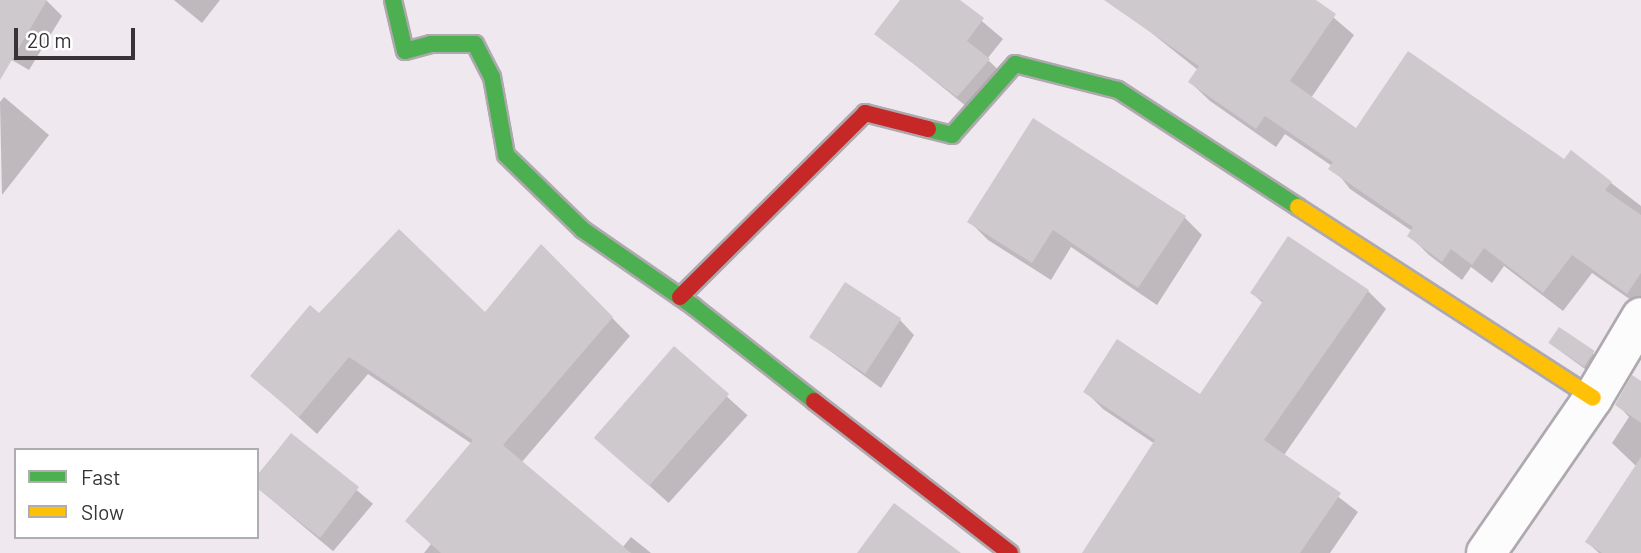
<!DOCTYPE html>
<style>
body{margin:0}
#map{position:relative;width:1641px;height:553px;overflow:hidden;background:#efe8ee;font-family:Barlow,sans-serif}
div>[style]{position:absolute}
.shadow>*{inset:0;background:#0003;transform-origin:0 0}
.building>*{inset:0;background:#cec9cd;transform-origin:0 0}
.roads{filter:drop-shadow(2px 0 #aea9ae) drop-shadow(-2px 0 #aea9ae) drop-shadow(0 2px #aea9ae) drop-shadow(0 -2px #aea9ae)}
.street>*{height:38px;margin:-19px;padding:0 19px;transform-origin:19px;border-radius:19px;background:#fdfcfc}
.fast>*{height:16px;margin:-8px;padding:0 8px;transform-origin:8px;border-radius:8px;background:#4caf50}
.slow>*{height:16px;margin:-8px;padding:0 8px;transform-origin:8px;border-radius:8px;background:#ffc107}
.jam>*{height:16px;margin:-8px;padding:0 8px;transform-origin:8px;border-radius:8px;background:#c62828}
span{translate:-50% -50%;white-space:nowrap;text-align:center;line-height:1.15;-webkit-text-stroke:5px #fff;paint-order:stroke}
.legend{position:absolute;left:14px;top:448px;width:245px;height:91px;box-sizing:border-box;background:#fff;border:2px solid #afadaf;margin:0;padding:9px 12px;list-style:none;font-size:21px;color:#383337}
.legend li{display:flex;align-items:center;gap:14px;height:35px}
.legend b{width:35px;border:2px solid #afadaf}
.scale{position:absolute;left:14px;top:28px;width:121px;height:32px;box-sizing:border-box;border:4px solid #383337;border-top:0;padding-left:9px;font-size:21px;line-height:24px;white-space:nowrap;color:#383337;-webkit-text-stroke:5px #fff;paint-order:stroke}
</style>
<div id="map">
<div class="shadow">
<div style="clip-path:polygon(0 0,46px 0,62px 16px,29px 70px,0 53px)"></div>
<div style="clip-path:polygon(174px 0,220px 0,202px 23px)"></div>
<div style="clip-path:polygon(902px 0,957px 0,1003px 39px,987px 59px,1009px 80px,977px 115px,877px 34px)"></div>
<div style="clip-path:polygon(1139px 0,1313px 0,1354px 35px,1311px 98px,1357px 130px,1564px 162px,1571px 152px,1641px 206px,1641px 307px,1592px 273px,1563px 311px,1504px 266px,1492px 283px,1471px 267px,1462px 280px,1429px 255px,1409px 235px,1412px 231px,1350px 189px,1332px 166px,1285px 134px,1276px 147px,1210px 101px,1190px 82px,1198px 70px,1129px 15px)"></div>
<div style="clip-path:polygon(4px 97px,49px 135px,2px 195px,0 102px)"></div>
<div style="clip-path:polygon(1184px 217px,1202px 235px,1157px 305px,1071px 247px,1051px 280px,988px 240px,970px 222px)"></div>
<div style="clip-path:polygon(541px 246px,630px 336px,521px 463px,622px 548px,631px 537px,651px 553px,424px 553px,431px 544px,407px 521px,472px 444px,368px 374px,317px 434px,253px 376px,320px 315px,486px 315px)"></div>
<div style="clip-path:polygon(1368px 291px,1386px 309px,1284px 455px,1358px 512px,1330px 553px,1084px 553px,1155px 444px,1103px 409px,1085px 391px,1201px 396px,1264px 304px,1252px 293px)"></div>
<div style="clip-path:polygon(900px 320px,914px 335px,881px 388px,811px 337px)"></div>
<div style="left:1559px;top:329px;width:53px;height:17px;rotate:36deg"></div>
<div style="left:674px;top:349px;width:99px;height:118px;rotate:42deg"></div>
<div style="clip-path:polygon(1641px 388px,1641px 553px,1599px 553px,1587px 542px,1637px 467px,1612px 443px,1629px 417px,1617px 404px)"></div>
<div style="left:291px;top:435px;width:107px;height:62px;rotate:40deg"></div>
</div>
<div class="building">
<div style="clip-path:polygon(0 0,47px 0,0 80px)"></div>
<div style="clip-path:polygon(900px 0,960px 0,984px 18px,967px 41px,990px 59px,957px 97px,874px 34px)"></div>
<div style="clip-path:polygon(1104px 0,1316px 0,1336px 14px,1290px 81px,1356px 128px,1408px 51px,1564px 159px,1571px 150px,1612px 182px,1605px 190px,1641px 215px,1641px 273px,1627px 294px,1572px 255px,1543px 293px,1484px 248px,1472px 265px,1451px 249px,1442px 262px,1407px 236px,1413px 227px,1328px 169px,1333px 162px,1265px 116px,1256px 129px,1188px 82px,1199px 66px)"></div>
<div style="clip-path:polygon(1033px 118px,1186px 216px,1138px 288px,1053px 230px,1032px 263px,967px 222px)"></div>
<div style="clip-path:polygon(399px 229px,485px 312px,541px 244px,613px 317px,503px 445px,631px 553px,441px 553px,405px 521px,473px 440px,349px 357px,299px 417px,250px 376px,310px 305px,319px 313px)"></div>
<div style="clip-path:polygon(1288px 236px,1369px 290px,1264px 440px,1341px 493px,1300px 553px,1082px 553px,1155px 440px,1083px 392px,1117px 339px,1200px 394px,1263px 301px,1250px 293px)"></div>
<div style="left:845px;top:282px;width:67px;height:66px;rotate:33deg"></div>
<div style="left:1559px;top:327px;width:43px;height:19px;rotate:34deg"></div>
<div style="left:674px;top:346px;width:73px;height:122px;rotate:41deg"></div>
<div style="clip-path:polygon(1632px 375px,1641px 381px,1641px 423px,1615px 405px)"></div>
<div style="clip-path:polygon(291px 433px,359px 487px,320px 538px,257px 488px,257px 476px)"></div>
<div style="clip-path:polygon(1641px 457px,1641px 553px,1602px 553px,1585px 542px)"></div>
<div style="clip-path:polygon(894px 503px,961px 553px,857px 553px)"></div>
</div>
<div class="roads">
<div class="street">
<div style="left:1486px;top:553px;width:188px;rotate:-55.4deg"></div>
<div style="left:1593px;top:398px;width:94px;rotate:-59.3deg"></div>
</div>
<div class="fast">
<div style="left:393px;top:0;width:52px;rotate:76.8deg"></div>
<div style="left:405px;top:51px;width:27px;rotate:-15deg"></div>
<div style="left:431px;top:44px;width:44px"></div>
<div style="left:475px;top:44px;width:37px;rotate:63deg"></div>
<div style="left:492px;top:77px;width:79px;rotate:79.8deg"></div>
<div style="left:506px;top:155px;width:107px;rotate:44.2deg"></div>
<div style="left:583px;top:230px;width:134px;rotate:34.6deg"></div>
<div style="left:693px;top:306px;width:154px;rotate:38.1deg"></div>
<div style="left:928px;top:129px;width:25px;rotate:14deg"></div>
<div style="left:952px;top:135px;width:95px;rotate:-48.4deg"></div>
<div style="left:1015px;top:64px;width:106px;rotate:14.2deg"></div>
<div style="left:1118px;top:90px;width:215px;rotate:33deg"></div>
</div>
<div class="slow">
<div style="left:1298px;top:207px;width:351px;rotate:32.9deg"></div>
</div>
<div class="jam">
<div style="left:680px;top:297px;width:261px;rotate:-44.8deg"></div>
<div style="left:865px;top:113px;width:65px;rotate:14.3deg"></div>
<div style="left:814px;top:401px;width:248px;rotate:37.8deg"></div>
</div>
</div>
<ul class="legend">
<li><b style="height:9px;background:#4caf50"></b>Fast</li>
<li><b style="height:9px;background:#ffc107"></b>Slow</li>
</ul>
<div class="scale">20 m</div>
</div>
